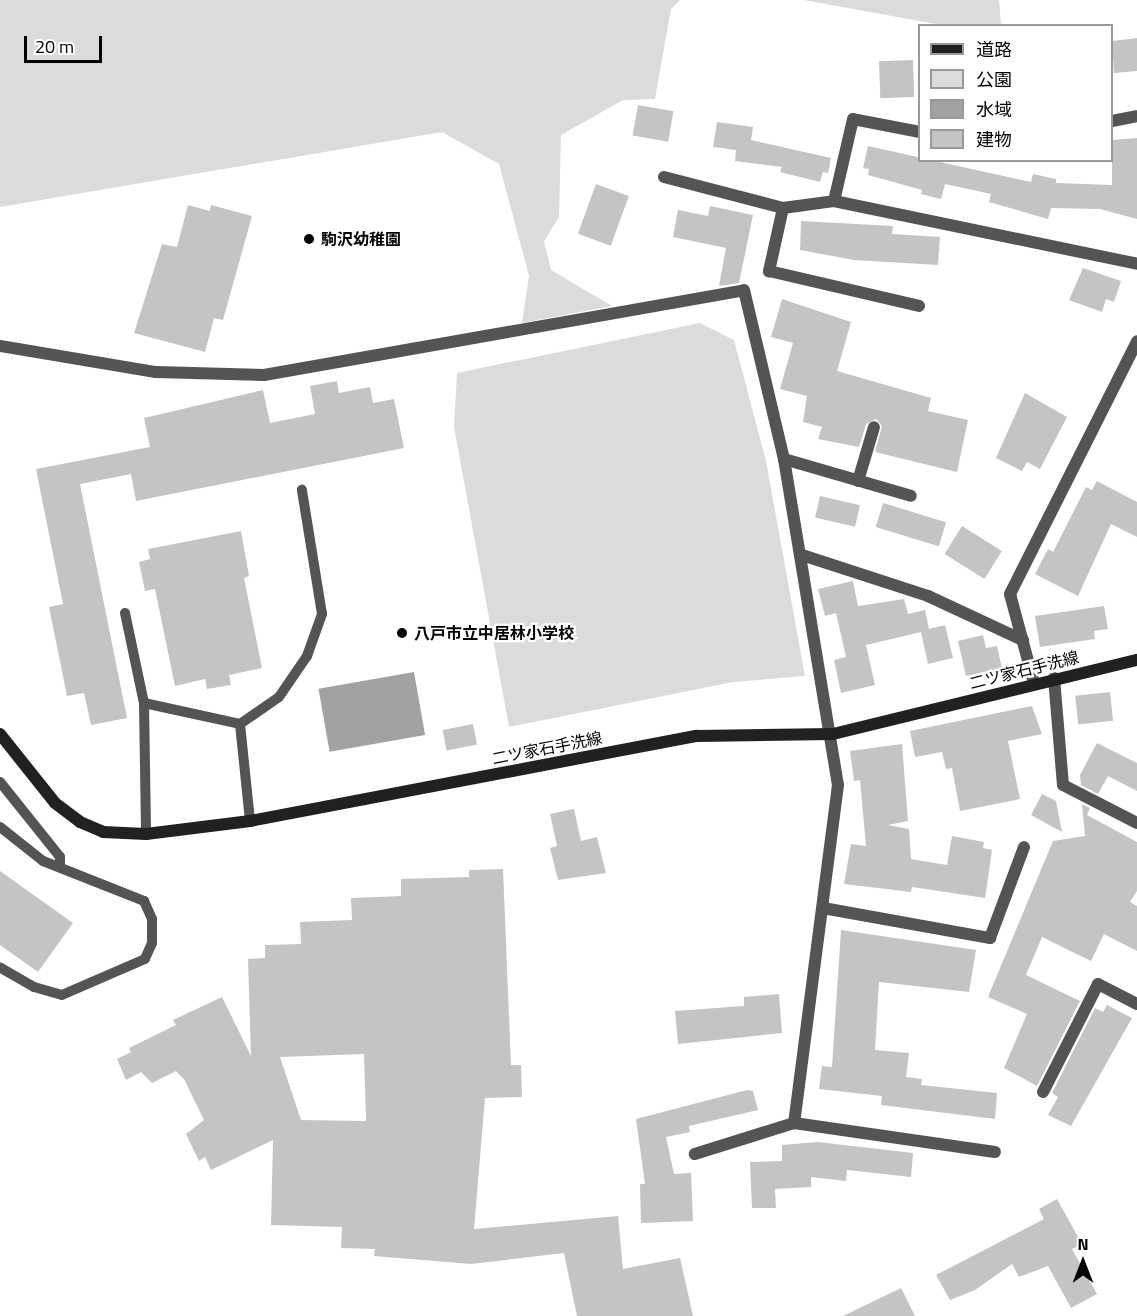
<!DOCTYPE html>
<meta charset="utf-8">
<style>
body{margin:0}
#map{position:relative;width:1137px;height:1316px;overflow:hidden;background:#fff;font-family:"Titillium Web","Noto Sans JP",sans-serif}
div>[style]{position:absolute}
.green>*{inset:0;background:#dbdbdb}
.water>*{inset:0;background:#a2a2a2;transform-origin:0 0}
.building>*{inset:0;background:#c4c4c4;transform-origin:0 0}
.lane>*{height:10px;margin:-5px;padding:0 5px;transform-origin:5px;border-radius:5px;background:#545454}
.street>*{height:12px;margin:-6px;padding:0 6px;transform-origin:6px;border-radius:6px;background:#545454}
.secondary>*{height:12px;margin:-6px;padding:0 6px;transform-origin:6px;border-radius:6px;background:#212121}
.dots>*{width:16px;height:16px;translate:-50% -50%;box-sizing:border-box;border:3px solid #fff;border-radius:50%}
span{translate:-50% -50%;white-space:nowrap;text-align:center;line-height:1.15;-webkit-text-stroke:4.5px #fff;paint-order:stroke}
.poi-label{font-size:16px;color:#000;font-weight:700}
.left{translate:0 -50%;text-align:left}
.street-label{font-size:16px;color:#000}
.legend{position:absolute;left:918px;top:24px;width:195px;height:138px;box-sizing:border-box;background:#fff;border:2px solid #999;margin:0;padding:8px 10px;list-style:none;font-size:18px;color:#000}
.legend li{display:flex;align-items:center;gap:12px;height:30px}
.legend b{width:30px;border:2px solid #999}
.north{position:absolute;left:1053px;top:1232px;width:60px;height:60px;-webkit-text-stroke:4px #fff;paint-order:stroke;rotate:0deg;font-size:16px;font-weight:700;line-height:24px;text-align:center;color:#000}
.north::after{content:'';display:block;margin:auto;width:21px;height:27px;background:#000;clip-path:polygon(50% 0,100% 100%,50% 72%,0 100%)}
.scale{position:absolute;left:24px;top:36px;width:78px;height:27px;box-sizing:border-box;border:3px solid #000;border-top:0;padding-left:8px;font-size:18px;line-height:21px;white-space:nowrap;color:#000;-webkit-text-stroke:4px #fff;paint-order:stroke}
</style>
<div id="map">
<div class="green">
<div style="clip-path:polygon(0 0,680px 0,671px 9px,655px 99px,623px 100px,561px 135px,559px 217px,544px 241px,551px 270px,612px 306px,522px 323px,529px 276px,499px 164px,442px 132px,0 207px)"></div>
<div style="clip-path:polygon(804px 0,999px 0,1001px 25px,941px 25px)"></div>
<div style="clip-path:polygon(700px 323px,734px 340px,766px 461px,805px 676px,733px 682px,509px 727px,454px 427px,457px 373px)"></div>
</div>
<div class="water">
<div style="left:414px;top:672px;width:64px;height:97px;rotate:80deg"></div>
</div>
<div class="building">
<div style="clip-path:polygon(1137px 38px,1137px 71px,1114px 73px,1112px 41px)"></div>
<div style="left:913px;top:60px;width:37px;height:34px;rotate:88deg"></div>
<div style="left:638px;top:105px;width:36px;height:31px;rotate:10deg"></div>
<div style="clip-path:polygon(717px 122px,753px 127px,751px 140px,831px 158px,828px 173px,823px 172px,820px 182px,780px 172px,782px 167px,735px 161px,736px 150px,713px 147px)"></div>
<div style="clip-path:polygon(1137px 138px,1137px 219px,1100px 209px,1051px 208px,1048px 219px,989px 202px,991px 194px,945px 184px,941px 199px,921px 194px,922px 190px,868px 175px,869px 169px,863px 168px,868px 146px,1031px 182px,1033px 174px,1056px 179px,1056px 183px,1112px 185px,1112px 140px)"></div>
<div style="left:596px;top:184px;width:35px;height:53px;rotate:20deg"></div>
<div style="clip-path:polygon(188px 205px,210px 211px,211px 205px,252px 216px,223px 320px,214px 318px,205px 352px,134px 333px,162px 244px,177px 247px)"></div>
<div style="clip-path:polygon(710px 206px,753px 215px,739px 283px,719px 286px,726px 248px,673px 237px,678px 210px,708px 216px)"></div>
<div style="clip-path:polygon(801px 221px,893px 226px,892px 234px,940px 237px,938px 265px,854px 260px,800px 250px)"></div>
<div style="clip-path:polygon(1083px 268px,1121px 281px,1114px 302px,1106px 299px,1102px 312px,1069px 300px)"></div>
<div style="clip-path:polygon(782px 299px,851px 322px,837px 371px,931px 398px,928px 411px,968px 420px,957px 472px,875px 452px,882px 426px,876px 419px,866px 424px,859px 447px,818px 439px,822px 427px,803px 422px,807px 396px,780px 389px,793px 343px,771px 337px)"></div>
<div style="clip-path:polygon(337px 381px,339px 393px,370px 387px,373px 403px,394px 399px,404px 448px,136px 501px,131px 474px,80px 484px,127px 718px,91px 725px,84px 693px,67px 696px,49px 607px,63px 604px,36px 469px,150px 447px,144px 418px,263px 390px,270px 423px,315px 414px,310px 386px)"></div>
<div style="clip-path:polygon(1025px 393px,1067px 417px,1040px 469px,1027px 462px,1022px 471px,996px 458px)"></div>
<div style="clip-path:polygon(1097px 481px,1137px 502px,1137px 537px,1111px 524px,1078px 596px,1035px 574px,1048px 549px,1053px 552px,1086px 487px,1092px 490px)"></div>
<div style="left:820px;top:496px;width:41px;height:22px;rotate:13deg"></div>
<div style="left:883px;top:503px;width:66px;height:25px;rotate:17deg"></div>
<div style="left:962px;top:526px;width:47px;height:33px;rotate:32deg"></div>
<div style="clip-path:polygon(241px 531px,249px 576px,244px 578px,262px 668px,229px 675px,231px 685px,207px 689px,205px 679px,175px 686px,155px 589px,145px 591px,139px 562px,150px 559px,148px 549px)"></div>
<div style="clip-path:polygon(853px 581px,858px 606px,904px 599px,908px 614px,925px 610px,929px 629px,945px 625px,953px 658px,928px 664px,921px 632px,866px 645px,875px 685px,841px 693px,834px 660px,846px 657px,836px 613px,825px 616px,818px 589px)"></div>
<div style="clip-path:polygon(1104px 606px,1108px 629px,1094px 631px,1095px 639px,1040px 647px,1035px 616px)"></div>
<div style="clip-path:polygon(983px 635px,986px 648px,997px 646px,1002px 668px,966px 676px,958px 641px)"></div>
<div style="left:1110px;top:692px;width:29px;height:35px;rotate:84deg"></div>
<div style="clip-path:polygon(1032px 706px,1042px 734px,1008px 741px,1020px 799px,960px 811px,952px 768px,946px 769px,942px 752px,915px 757px,910px 731px)"></div>
<div style="left:473px;top:724px;width:21px;height:31px;rotate:79deg"></div>
<div style="clip-path:polygon(1097px 743px,1137px 763px,1137px 791px,1108px 776px,1098px 794px,1081px 785px,1080px 775px)"></div>
<div style="clip-path:polygon(902px 744px,908px 821px,888px 825px,909px 829px,911px 859px,947px 865px,952px 836px,984px 842px,983px 848px,992px 850px,985px 898px,912px 887px,911px 892px,844px 884px,851px 844px,866px 846px,860px 780px,854px 781px,850px 751px)"></div>
<div style="clip-path:polygon(1042px 794px,1056px 801px,1062px 832px,1031px 815px)"></div>
<div style="clip-path:polygon(1082px 804px,1090px 808px,1087px 815px,1137px 842px,1137px 891px,1130px 902px,1137px 906px,1137px 951px,1104px 934px,1091px 961px,1042px 937px,1026px 975px,1080px 1001px,1037px 1086px,1004px 1068px,1027px 1014px,988px 997px,1053px 841px,1085px 836px)"></div>
<div style="clip-path:polygon(574px 809px,581px 841px,597px 837px,606px 873px,558px 880px,550px 848px,557px 846px,550px 814px)"></div>
<div style="clip-path:polygon(evenodd,503px 869px,511px 1065px,521px 1065px,522px 1097px,485px 1098px,474px 1229px,618px 1216px,623px 1269px,680px 1258px,693px 1316px,577px 1316px,564px 1253px,471px 1264px,374px 1256px,375px 1249px,341px 1248px,342px 1227px,271px 1225px,273px 1140px,211px 1170px,205px 1157px,199px 1161px,186px 1134px,204px 1120px,184px 1079px,176px 1071px,152px 1083px,141px 1072px,126px 1080px,117px 1059px,131px 1052px,129px 1048px,176px 1025px,173px 1020px,222px 997px,251px 1056px,248px 959px,265px 958px,265px 945px,301px 944px,300px 922px,352px 920px,351px 898px,401px 896px,401px 879px,469px 877px,469px 870px,503px 869px,364px 1054px,366px 1121px,301px 1120px,280px 1057px,364px 1054px)"></div>
<div style="clip-path:polygon(0 871px,73px 923px,38px 972px,0 945px)"></div>
<div style="clip-path:polygon(841px 930px,976px 950px,969px 992px,879px 982px,875px 1050px,909px 1053px,906px 1077px,922px 1079px,921px 1085px,997px 1093px,995px 1119px,881px 1105px,882px 1096px,819px 1089px,822px 1066px,832px 1067px)"></div>
<div style="clip-path:polygon(779px 994px,782px 1033px,678px 1044px,675px 1011px,744px 1006px,744px 997px)"></div>
<div style="clip-path:polygon(1107px 1005px,1132px 1018px,1071px 1126px,1048px 1115px,1058px 1097px,1052px 1093px,1095px 1008px,1103px 1012px)"></div>
<div style="clip-path:polygon(747px 1090px,753px 1091px,758px 1110px,689px 1126px,690px 1132px,666px 1137px,674px 1174px,691px 1173px,693px 1221px,641px 1223px,640px 1184px,645px 1184px,636px 1119px)"></div>
<div style="clip-path:polygon(818px 1142px,913px 1153px,911px 1177px,847px 1170px,846px 1181px,811px 1177px,811px 1187px,775px 1189px,776px 1208px,752px 1208px,750px 1162px,782px 1161px,782px 1145px)"></div>
<div style="clip-path:polygon(1057px 1199px,1082px 1244px,1072px 1249px,1097px 1294px,1071px 1308px,1048px 1266px,1019px 1277px,1012px 1264px,975px 1290px,950px 1300px,936px 1275px,1044px 1219px,1039px 1209px)"></div>
<div style="clip-path:polygon(901px 1288px,915px 1316px,843px 1316px)"></div>
</div>
<div class="lane">
<div style="left:125px;top:613px;width:92px;rotate:78.1deg"></div>
<div style="left:144px;top:703px;width:131px;rotate:89.1deg"></div>
<div style="left:144px;top:703px;width:98px;rotate:12.3deg"></div>
<div style="left:240px;top:724px;width:98px;rotate:84.1deg"></div>
<div style="left:240px;top:724px;width:47px;rotate:-34.7deg"></div>
<div style="left:279px;top:697px;width:50px;rotate:-55.7deg"></div>
<div style="left:307px;top:656px;width:45px;rotate:-70.3deg"></div>
<div style="left:322px;top:614px;width:126px;rotate:-99.2deg"></div>
<div style="left:0;top:782px;width:96px;rotate:51.3deg"></div>
<div style="left:60px;top:857px;width:9px;rotate:90deg"></div>
<div style="left:0;top:827px;width:55px;rotate:38.3deg"></div>
<div style="left:43px;top:861px;width:109px;rotate:21.6deg"></div>
<div style="left:144px;top:901px;width:20px;rotate:66deg"></div>
<div style="left:152px;top:919px;width:24px;rotate:90deg"></div>
<div style="left:152px;top:943px;width:17px;rotate:114deg"></div>
<div style="left:145px;top:959px;width:90px;rotate:156.6deg"></div>
<div style="left:62px;top:995px;width:29px;rotate:-164deg"></div>
<div style="left:34px;top:987px;width:39px;rotate:-150deg"></div>
</div>
<div class="street">
<div style="left:1112px;top:121px;width:25px;rotate:-11deg"></div>
<div style="left:920px;top:132px;width:68px;rotate:-169deg"></div>
<div style="left:853px;top:119px;width:84px;rotate:103deg"></div>
<div style="left:834px;top:201px;width:309px;rotate:11.7deg"></div>
<div style="left:664px;top:177px;width:123px;rotate:14.6deg"></div>
<div style="left:783px;top:208px;width:51px;rotate:-7.8deg"></div>
<div style="left:783px;top:208px;width:65px;rotate:102.5deg"></div>
<div style="left:769px;top:271px;width:154px;rotate:13.1deg"></div>
<div style="left:0;top:346px;width:158px;rotate:9.5deg"></div>
<div style="left:156px;top:372px;width:108px;rotate:1.6deg"></div>
<div style="left:264px;top:375px;width:487px;rotate:-10deg"></div>
<div style="left:744px;top:290px;width:174px;rotate:76.7deg"></div>
<div style="left:784px;top:459px;width:330px;rotate:80.6deg"></div>
<div style="left:838px;top:785px;width:341px;rotate:97.4deg"></div>
<div style="left:794px;top:1123px;width:104px;rotate:162.6deg"></div>
<div style="left:784px;top:459px;width:132px;rotate:16.2deg"></div>
<div style="left:858px;top:481px;width:56px;rotate:-73.5deg"></div>
<div style="left:802px;top:555px;width:133px;rotate:18deg"></div>
<div style="left:928px;top:596px;width:105px;rotate:24.9deg"></div>
<div style="left:1054px;top:678px;width:107px;rotate:85.2deg"></div>
<div style="left:1063px;top:785px;width:83px;rotate:27.2deg"></div>
<div style="left:1034px;top:683px;width:92px;rotate:-105.1deg"></div>
<div style="left:1010px;top:594px;width:283px;rotate:-63.3deg"></div>
<div style="left:823px;top:908px;width:170px;rotate:10.2deg"></div>
<div style="left:990px;top:938px;width:97px;rotate:-69.5deg"></div>
<div style="left:1043px;top:1092px;width:121px;rotate:-63deg"></div>
<div style="left:1098px;top:984px;width:44px;rotate:27.1deg"></div>
<div style="left:794px;top:1123px;width:203px;rotate:8.2deg"></div>
</div>
<div class="secondary">
<div style="left:0;top:734px;width:88px;rotate:51.4deg"></div>
<div style="left:55px;top:803px;width:31px;rotate:37deg"></div>
<div style="left:80px;top:822px;width:25px;rotate:23deg"></div>
<div style="left:103px;top:832px;width:43px;rotate:2.7deg"></div>
<div style="left:146px;top:834px;width:105px;rotate:-7.1deg"></div>
<div style="left:250px;top:821px;width:455px;rotate:-10.8deg"></div>
<div style="left:697px;top:736px;width:136px;rotate:-0.8deg"></div>
<div style="left:833px;top:734px;width:313px;rotate:-13.7deg"></div>
</div>
<div class="dots">
<div style="left:309px;top:239px;background:#000"></div>
<div style="left:402px;top:633px;background:#000"></div>
</div>
<div class="poi-label">
<span class="left" style="left:321px;top:239px">駒沢幼稚園</span>
<span class="left" style="left:414px;top:633px">八戸市立中居林小学校</span>
</div>
<div class="street-label">
<span style="left:1024px;top:670px;rotate:-14deg">二ツ家石手洗線</span>
<span style="left:547px;top:748px;rotate:-11deg">二ツ家石手洗線</span>
</div>
<ul class="legend">
<li><b style="height:8px;background:#212121"></b>道路</li>
<li><b style="height:16px;background:#dbdbdb"></b>公園</li>
<li><b style="height:16px;background:#a2a2a2"></b>水域</li>
<li><b style="height:16px;background:#c4c4c4"></b>建物</li>
</ul>
<div class="north">N</div>
<div class="scale">20 m</div>
</div>
